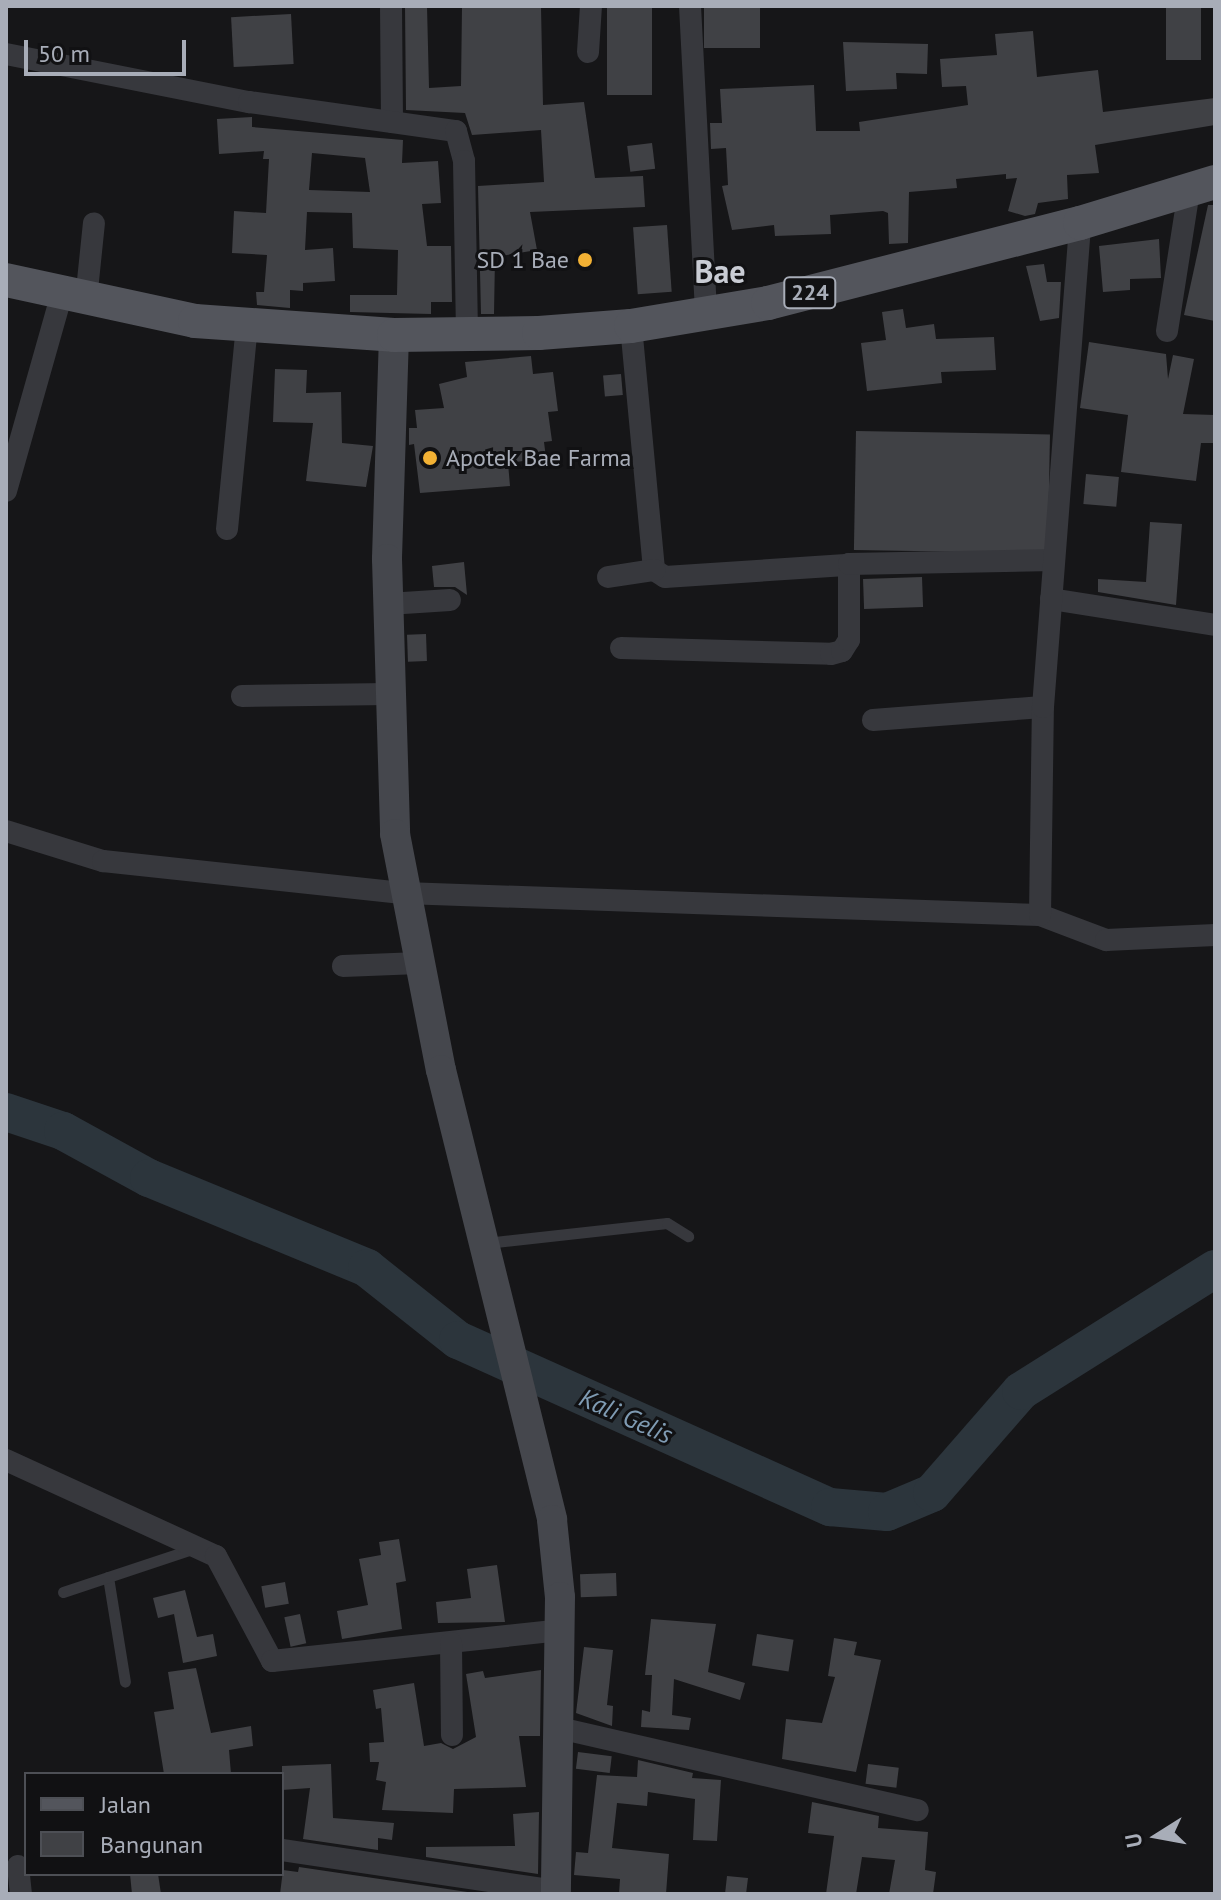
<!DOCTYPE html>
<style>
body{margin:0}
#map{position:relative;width:1221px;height:1900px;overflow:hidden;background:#161618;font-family:"PT Sans",sans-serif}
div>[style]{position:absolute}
.river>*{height:38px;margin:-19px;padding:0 19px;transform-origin:19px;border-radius:19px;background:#2c353c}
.building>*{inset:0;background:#404145;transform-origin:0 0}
.lane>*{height:11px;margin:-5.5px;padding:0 5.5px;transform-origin:5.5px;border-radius:5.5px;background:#37383d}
.street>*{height:22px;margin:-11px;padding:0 11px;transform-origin:11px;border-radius:11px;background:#37383d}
.secondary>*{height:30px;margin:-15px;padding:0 15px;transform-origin:15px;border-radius:15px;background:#45474d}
.primary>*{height:34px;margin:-17px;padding:0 17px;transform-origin:17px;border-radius:17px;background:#53555c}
.dots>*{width:22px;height:22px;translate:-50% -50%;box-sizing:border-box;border:4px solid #111113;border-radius:50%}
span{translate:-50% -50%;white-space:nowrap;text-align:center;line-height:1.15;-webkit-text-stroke:6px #111113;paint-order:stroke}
.shield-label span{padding:2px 6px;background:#111113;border:2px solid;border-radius:6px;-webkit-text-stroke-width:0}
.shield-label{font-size:22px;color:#a8adb8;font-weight:700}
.poi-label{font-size:24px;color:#a8adb8}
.right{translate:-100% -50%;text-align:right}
.left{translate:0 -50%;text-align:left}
.water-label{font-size:26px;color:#7f9bb3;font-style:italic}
.district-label{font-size:32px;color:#c9ccd4;font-weight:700}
.frame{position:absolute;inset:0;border:8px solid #a8adb8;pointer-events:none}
.legend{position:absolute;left:24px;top:1772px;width:260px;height:104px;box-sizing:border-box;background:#111113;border:2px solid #4d4f55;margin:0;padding:10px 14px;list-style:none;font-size:24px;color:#a8adb8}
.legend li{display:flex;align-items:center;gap:16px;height:40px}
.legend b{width:40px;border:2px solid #4d4f55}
.north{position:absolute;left:1117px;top:1796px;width:80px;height:80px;-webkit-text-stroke:6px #111113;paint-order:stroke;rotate:259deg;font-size:22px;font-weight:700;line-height:32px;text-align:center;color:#a8adb8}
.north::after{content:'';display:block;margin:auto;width:28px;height:36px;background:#a8adb8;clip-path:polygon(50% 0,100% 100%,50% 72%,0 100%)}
.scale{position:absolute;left:24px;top:40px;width:162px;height:36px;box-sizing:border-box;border:4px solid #a8adb8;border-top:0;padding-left:10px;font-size:24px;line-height:28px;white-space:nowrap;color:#a8adb8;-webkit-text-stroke:6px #111113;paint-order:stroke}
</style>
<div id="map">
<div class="river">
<div style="left:6px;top:1112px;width:60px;rotate:18.4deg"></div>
<div style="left:63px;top:1131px;width:98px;rotate:28.7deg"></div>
<div style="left:149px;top:1178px;width:236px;rotate:22.4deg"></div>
<div style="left:367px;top:1268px;width:116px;rotate:38.4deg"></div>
<div style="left:458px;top:1340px;width:408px;rotate:24.2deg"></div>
<div style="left:830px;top:1507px;width:57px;rotate:5deg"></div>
<div style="left:887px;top:1512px;width:49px;rotate:-22.9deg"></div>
<div style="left:932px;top:1493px;width:135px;rotate:-48.9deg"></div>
<div style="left:1021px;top:1391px;width:229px;rotate:-32.2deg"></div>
</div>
<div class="building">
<div style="clip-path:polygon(405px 6px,427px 6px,429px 88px,461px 86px,462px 6px,541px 7px,543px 105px,584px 102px,595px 178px,643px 176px,645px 207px,530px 212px,537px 250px,495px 257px,494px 314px,481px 314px,478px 186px,544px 182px,541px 130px,472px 135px,465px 113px,406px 110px)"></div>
<div style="left:607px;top:6px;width:45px;height:89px"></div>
<div style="left:704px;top:6px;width:56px;height:42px"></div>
<div style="left:1166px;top:6px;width:35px;height:54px"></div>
<div style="left:291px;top:14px;width:50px;height:60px;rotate:87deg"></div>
<div style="clip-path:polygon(1033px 31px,1037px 77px,1098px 70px,1103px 112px,1215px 98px,1215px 125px,1095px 145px,1099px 173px,1067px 175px,1068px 199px,1038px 203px,1035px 214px,1025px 216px,1008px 211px,1017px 178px,1006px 179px,1006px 174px,956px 179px,957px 188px,909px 192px,908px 243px,889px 244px,888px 213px,883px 211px,830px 215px,831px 234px,775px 236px,774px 225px,732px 230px,722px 186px,728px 185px,726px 148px,711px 149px,710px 123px,722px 123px,720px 89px,814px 85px,816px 131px,860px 131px,859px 122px,968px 105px,966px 86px,942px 87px,940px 59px,997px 55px,995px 34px)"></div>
<div style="clip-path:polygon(843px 42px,928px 44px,927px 74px,896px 73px,897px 89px,846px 91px)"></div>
<div style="clip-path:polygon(evenodd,252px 117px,252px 127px,403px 140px,402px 163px,438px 161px,441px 203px,422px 204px,427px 246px,451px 246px,452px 302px,431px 302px,431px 314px,350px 312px,350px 295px,397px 295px,398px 250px,353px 248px,352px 213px,307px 212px,305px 250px,333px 248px,335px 281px,303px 283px,303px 291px,290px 290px,290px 308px,257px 305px,256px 292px,264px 292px,267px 255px,232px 253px,234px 211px,266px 213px,269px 159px,263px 159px,264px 151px,219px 154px,217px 119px,252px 117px,312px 153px,365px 158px,370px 192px,309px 190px,312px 153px)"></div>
<div style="left:652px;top:143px;width:26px;height:25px;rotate:83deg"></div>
<div style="clip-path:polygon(1208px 205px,1215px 205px,1215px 321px,1184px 315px)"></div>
<div style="left:667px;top:225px;width:67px;height:34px;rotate:86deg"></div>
<div style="clip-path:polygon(1159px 239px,1161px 278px,1130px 279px,1130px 290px,1103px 292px,1099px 246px)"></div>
<div style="clip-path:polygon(1044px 264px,1047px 282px,1061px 282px,1059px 318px,1040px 321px,1026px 266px)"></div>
<div style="clip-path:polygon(903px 309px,906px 328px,934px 324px,936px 339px,994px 337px,996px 370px,941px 372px,942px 383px,867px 391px,861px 343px,886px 340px,882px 312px)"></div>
<div style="clip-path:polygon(1089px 342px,1166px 354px,1168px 379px,1173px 355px,1194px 359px,1183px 414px,1215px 415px,1215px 443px,1201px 443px,1196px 481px,1121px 472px,1128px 415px,1080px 408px)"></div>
<div style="clip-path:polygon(531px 356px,533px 374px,553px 372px,558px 411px,548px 412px,552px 441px,544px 442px,546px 458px,508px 463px,510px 486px,420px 493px,414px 444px,409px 445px,409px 428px,417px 428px,415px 410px,444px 408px,439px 384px,467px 377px,465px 362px)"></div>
<div style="clip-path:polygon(275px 369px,307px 370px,306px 393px,341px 392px,342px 443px,373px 446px,366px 487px,306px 481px,313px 423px,273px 422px)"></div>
<div style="left:621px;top:374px;width:21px;height:18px;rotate:85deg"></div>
<div style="left:856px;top:431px;width:194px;height:119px;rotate:1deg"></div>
<div style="left:1086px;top:474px;width:33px;height:30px;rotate:5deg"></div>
<div style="clip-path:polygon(1150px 522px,1182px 524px,1176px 605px,1098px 592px,1098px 579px,1146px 582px)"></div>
<div style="clip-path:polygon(464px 562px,467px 595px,455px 587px,434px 587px,432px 566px)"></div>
<div style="left:922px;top:577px;width:30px;height:59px;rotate:88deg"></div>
<div style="left:426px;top:634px;width:27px;height:19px;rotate:88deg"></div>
<div style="clip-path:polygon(399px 1539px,406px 1581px,396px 1583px,402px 1629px,342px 1639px,337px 1611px,368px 1605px,359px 1559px,381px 1555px,379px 1542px)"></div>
<div style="clip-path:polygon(497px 1565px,505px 1622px,438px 1623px,436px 1602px,471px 1598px,467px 1569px)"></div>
<div style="left:616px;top:1573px;width:23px;height:36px;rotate:88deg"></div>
<div style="left:285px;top:1582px;width:22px;height:24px;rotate:80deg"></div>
<div style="clip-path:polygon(185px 1590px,197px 1637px,213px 1634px,217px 1656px,183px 1663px,174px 1614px,158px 1618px,153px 1598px)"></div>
<div style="left:300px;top:1614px;width:30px;height:16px;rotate:78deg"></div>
<div style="clip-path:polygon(651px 1619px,716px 1624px,708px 1672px,745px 1683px,740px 1700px,674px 1679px,672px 1715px,691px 1718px,689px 1730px,641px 1727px,642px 1710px,650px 1712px,652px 1675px,645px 1675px)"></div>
<div style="left:757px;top:1634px;width:37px;height:32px;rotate:9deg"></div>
<div style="clip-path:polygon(834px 1638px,857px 1642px,854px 1655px,881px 1660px,856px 1772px,782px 1759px,786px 1719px,822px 1723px,835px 1677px,828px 1676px)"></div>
<div style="clip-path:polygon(584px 1647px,613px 1650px,607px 1705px,613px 1706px,612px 1726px,576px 1713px)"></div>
<div style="clip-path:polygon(196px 1668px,211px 1733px,251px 1726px,253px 1746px,229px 1750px,231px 1774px,164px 1774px,154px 1712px,174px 1709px,168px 1672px)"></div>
<div style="clip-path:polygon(541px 1670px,540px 1736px,519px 1736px,526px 1787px,454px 1789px,453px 1813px,382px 1810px,386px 1782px,376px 1780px,379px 1762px,370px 1762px,369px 1743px,384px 1742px,381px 1708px,376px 1709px,373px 1690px,414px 1683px,424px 1746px,441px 1743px,453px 1749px,476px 1737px,466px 1674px,483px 1671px,485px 1678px)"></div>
<div style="left:578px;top:1752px;width:34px;height:17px;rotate:7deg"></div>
<div style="clip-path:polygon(638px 1760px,693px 1773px,692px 1778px,721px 1780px,717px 1841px,693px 1840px,695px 1799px,648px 1792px,647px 1806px,617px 1803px,612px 1848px,669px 1854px,666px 1894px,619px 1894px,620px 1879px,574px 1875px,576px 1852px,588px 1853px,597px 1775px,637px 1777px)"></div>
<div style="clip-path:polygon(331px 1764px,333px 1818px,394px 1823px,392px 1840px,378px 1838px,378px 1850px,303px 1839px,310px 1788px,282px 1790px,282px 1766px)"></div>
<div style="left:868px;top:1764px;width:31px;height:20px;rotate:7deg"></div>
<div style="clip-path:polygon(812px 1802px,879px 1816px,878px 1828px,928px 1832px,925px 1870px,936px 1872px,933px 1894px,889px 1894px,895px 1860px,862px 1857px,856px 1894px,826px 1894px,834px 1836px,808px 1833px)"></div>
<div style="clip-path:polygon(539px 1812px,538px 1874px,426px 1857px,426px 1847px,515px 1846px,513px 1814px)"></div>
<div style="clip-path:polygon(299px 1867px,481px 1894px,280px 1894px,283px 1870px,298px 1872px)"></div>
<div style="clip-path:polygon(130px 1874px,158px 1874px,161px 1894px,132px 1894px)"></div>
<div style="clip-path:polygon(727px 1876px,748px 1878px,746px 1894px,725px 1894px)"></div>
</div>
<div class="lane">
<div style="left:486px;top:1243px;width:182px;rotate:-6.3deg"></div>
<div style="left:667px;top:1223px;width:25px;rotate:32deg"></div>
<div style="left:108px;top:1577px;width:106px;rotate:80.8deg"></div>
<div style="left:63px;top:1592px;width:139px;rotate:-18.4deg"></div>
</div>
<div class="street">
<div style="left:391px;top:6px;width:116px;rotate:89.5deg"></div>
<div style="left:690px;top:6px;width:309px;rotate:87deg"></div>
<div style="left:588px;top:52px;width:46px;rotate:-86.3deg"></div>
<div style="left:6px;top:54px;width:248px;rotate:11.2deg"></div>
<div style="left:249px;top:102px;width:209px;rotate:8deg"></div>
<div style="left:456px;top:131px;width:31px;rotate:75deg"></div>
<div style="left:464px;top:161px;width:173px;rotate:89deg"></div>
<div style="left:86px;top:300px;width:77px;rotate:-84.1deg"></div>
<div style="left:631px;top:326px;width:245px;rotate:84.6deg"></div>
<div style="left:654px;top:570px;width:13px;rotate:32deg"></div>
<div style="left:665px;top:577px;width:181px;rotate:-3.8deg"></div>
<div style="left:1167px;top:331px;width:143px;rotate:-81.1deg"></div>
<div style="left:6px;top:491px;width:203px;rotate:-74.2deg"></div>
<div style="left:227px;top:529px;width:205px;rotate:-84.4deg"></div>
<div style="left:608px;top:577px;width:47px;rotate:-8.7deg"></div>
<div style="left:1051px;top:599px;width:166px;rotate:9deg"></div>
<div style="left:388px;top:604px;width:62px;rotate:-3.7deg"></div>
<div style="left:621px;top:648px;width:210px;rotate:1.6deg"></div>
<div style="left:831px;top:654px;width:11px;rotate:-15deg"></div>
<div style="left:842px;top:651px;width:13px;rotate:-58deg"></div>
<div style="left:849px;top:640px;width:76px;rotate:-90deg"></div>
<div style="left:849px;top:564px;width:205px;rotate:-1.1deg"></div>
<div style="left:242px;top:696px;width:147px;rotate:-0.8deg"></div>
<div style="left:873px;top:720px;width:170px;rotate:-4.4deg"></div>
<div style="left:6px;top:831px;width:102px;rotate:17.2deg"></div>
<div style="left:103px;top:861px;width:303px;rotate:6.1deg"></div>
<div style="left:404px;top:893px;width:636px;rotate:1.98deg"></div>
<div style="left:1040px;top:915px;width:71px;rotate:20.7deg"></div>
<div style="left:1106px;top:940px;width:109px;rotate:-2.6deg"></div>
<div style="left:1040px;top:915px;width:208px;rotate:-89.2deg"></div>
<div style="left:1043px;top:707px;width:485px;rotate:-85.6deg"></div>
<div style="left:343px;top:966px;width:76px;rotate:-2.3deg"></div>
<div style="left:6px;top:1460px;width:231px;rotate:24.6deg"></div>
<div style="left:216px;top:1556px;width:119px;rotate:61.9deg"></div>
<div style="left:272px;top:1661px;width:290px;rotate:-6.1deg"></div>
<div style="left:451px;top:1643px;width:92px;rotate:89.4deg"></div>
<div style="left:559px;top:1728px;width:368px;rotate:12.9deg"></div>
<div style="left:282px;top:1850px;width:277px;rotate:8.5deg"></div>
<div style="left:18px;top:1866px;width:28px;rotate:84deg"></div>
</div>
<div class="secondary">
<div style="left:394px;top:335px;width:224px;rotate:91.8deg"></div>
<div style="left:387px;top:559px;width:275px;rotate:88.3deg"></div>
<div style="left:395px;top:834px;width:240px;rotate:79deg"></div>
<div style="left:441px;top:1070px;width:463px;rotate:76.1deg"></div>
<div style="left:552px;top:1520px;width:77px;rotate:84.1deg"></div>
<div style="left:560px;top:1597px;width:297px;rotate:90.8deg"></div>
</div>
<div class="primary">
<div style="left:6px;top:280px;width:193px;rotate:12.2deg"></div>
<div style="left:195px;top:321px;width:199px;rotate:4deg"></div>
<div style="left:394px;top:335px;width:145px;rotate:-0.8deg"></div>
<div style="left:539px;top:333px;width:92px;rotate:-4.4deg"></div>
<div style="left:631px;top:326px;width:139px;rotate:-9.5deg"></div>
<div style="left:768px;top:303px;width:322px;rotate:-14.4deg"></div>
<div style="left:1080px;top:223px;width:141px;rotate:-16.9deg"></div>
</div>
<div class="dots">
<div style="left:585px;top:260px;background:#f2b134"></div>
<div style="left:430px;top:458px;background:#f2b134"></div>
</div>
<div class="shield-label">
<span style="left:810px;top:293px">224</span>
</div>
<div class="poi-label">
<span class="right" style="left:569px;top:260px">SD 1 Bae</span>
<span class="left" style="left:446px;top:458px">Apotek Bae Farma</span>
</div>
<div class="water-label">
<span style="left:626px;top:1416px;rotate:24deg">Kali Gelis</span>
</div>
<div class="district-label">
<span style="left:720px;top:271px">Bae</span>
</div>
<div class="frame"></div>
<ul class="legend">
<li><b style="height:10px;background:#53555c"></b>Jalan</li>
<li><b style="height:22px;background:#404145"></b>Bangunan</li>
</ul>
<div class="north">U</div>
<div class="scale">50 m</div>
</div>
